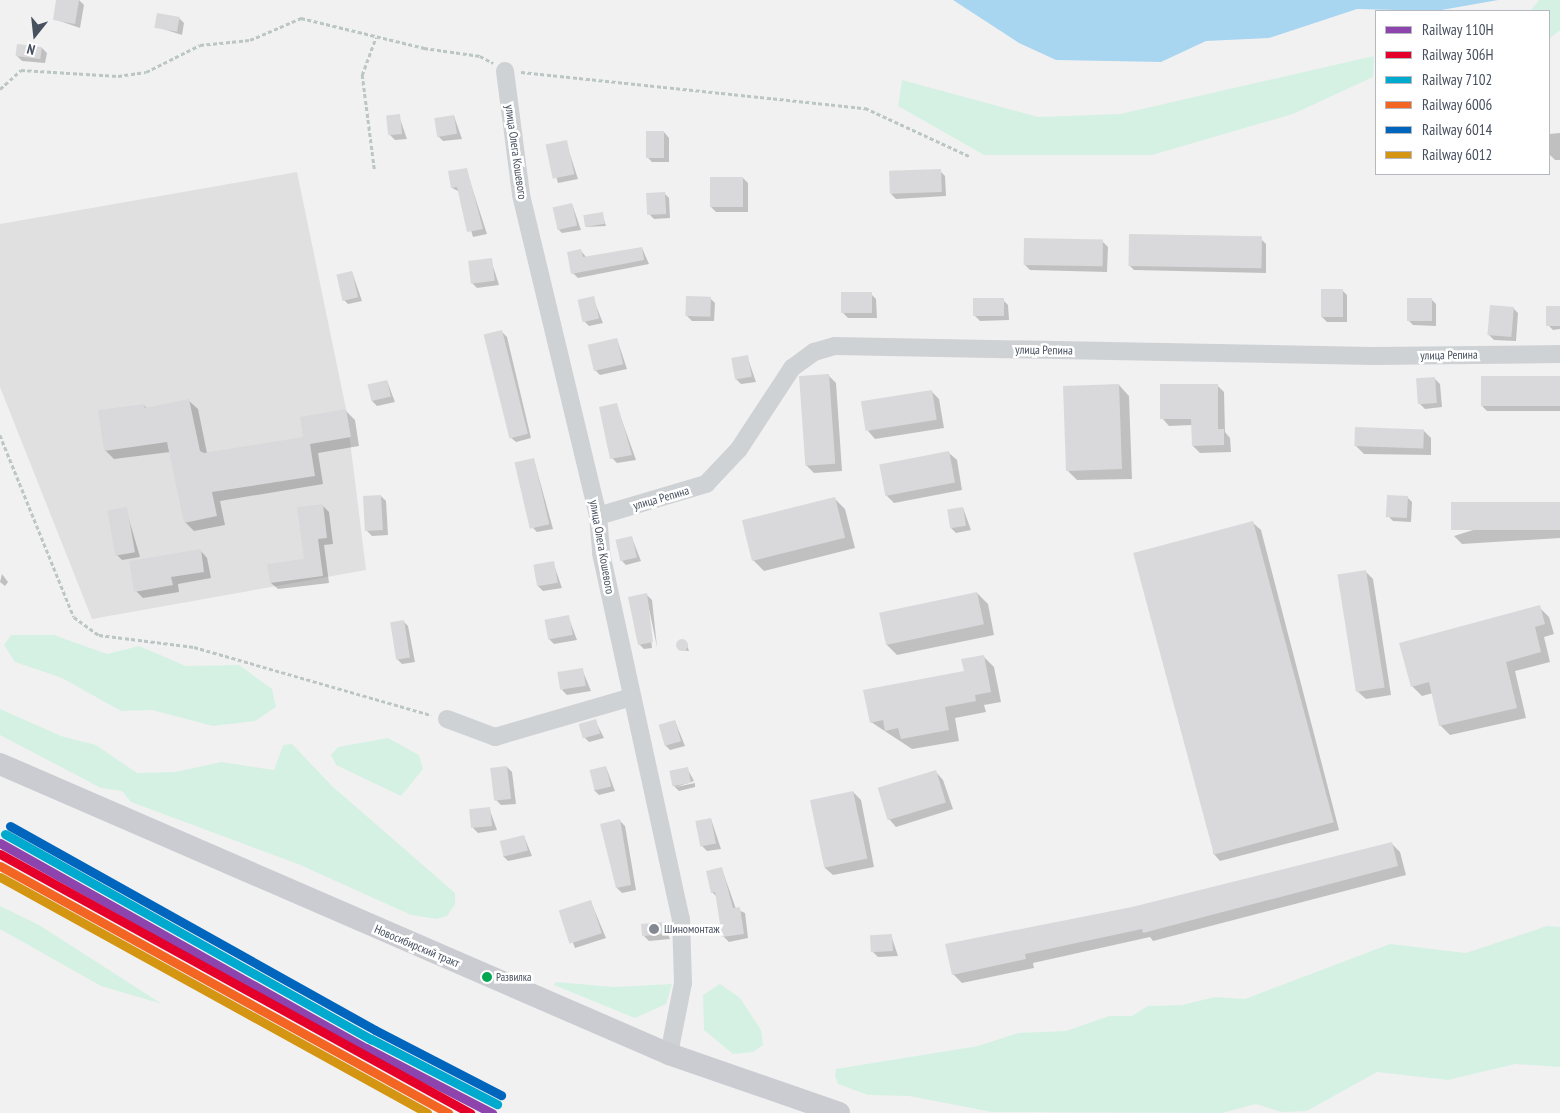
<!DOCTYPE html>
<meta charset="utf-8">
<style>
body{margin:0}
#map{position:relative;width:1560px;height:1113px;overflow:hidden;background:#f2f1f1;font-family:"PT Sans Narrow",sans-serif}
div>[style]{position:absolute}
.education>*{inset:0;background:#e0e0e1}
.green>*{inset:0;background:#d5f1e4}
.water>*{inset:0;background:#a8d6f0}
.shadow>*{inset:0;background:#0003}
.building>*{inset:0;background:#d9d9db;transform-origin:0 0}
.round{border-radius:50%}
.path>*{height:2.5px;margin-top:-1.25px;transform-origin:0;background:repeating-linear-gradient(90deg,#bbc6c5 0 4px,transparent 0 6.5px)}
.minor>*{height:18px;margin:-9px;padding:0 9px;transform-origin:9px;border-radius:9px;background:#cfd2d5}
.major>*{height:22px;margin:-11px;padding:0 11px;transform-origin:11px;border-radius:11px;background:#caccd2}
.rail-1>*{height:9px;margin:-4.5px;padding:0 4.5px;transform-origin:4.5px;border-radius:4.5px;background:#8e44ad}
.rail-2>*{height:9px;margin:-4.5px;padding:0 4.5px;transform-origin:4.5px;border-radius:4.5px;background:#e4002b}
.rail-3>*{height:9px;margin:-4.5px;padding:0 4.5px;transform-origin:4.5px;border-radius:4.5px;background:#00a9ce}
.rail-4>*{height:9px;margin:-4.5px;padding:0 4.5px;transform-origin:4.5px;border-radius:4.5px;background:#f26522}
.rail-5>*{height:9px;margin:-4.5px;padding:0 4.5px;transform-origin:4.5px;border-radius:4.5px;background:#0065bd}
.rail-6>*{height:9px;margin:-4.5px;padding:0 4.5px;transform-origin:4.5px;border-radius:4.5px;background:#d49513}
.dots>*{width:14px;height:14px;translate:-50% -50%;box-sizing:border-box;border:2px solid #fff;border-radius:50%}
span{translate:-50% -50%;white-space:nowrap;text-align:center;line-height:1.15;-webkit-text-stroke:5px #fff;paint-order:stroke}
.bus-label{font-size:11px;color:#47505f}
.left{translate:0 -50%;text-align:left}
.street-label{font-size:12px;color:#47505f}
.poi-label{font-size:12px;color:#47505f}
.legend{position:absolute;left:1375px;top:10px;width:175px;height:165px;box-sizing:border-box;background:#fff;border:1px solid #b5b9bf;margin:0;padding:6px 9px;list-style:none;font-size:15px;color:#47505f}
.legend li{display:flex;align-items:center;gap:10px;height:25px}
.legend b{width:25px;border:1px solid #b5b9bf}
.north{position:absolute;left:10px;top:10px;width:50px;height:50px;-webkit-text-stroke:4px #fff;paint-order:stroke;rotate:196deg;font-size:14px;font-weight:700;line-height:20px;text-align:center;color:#47505f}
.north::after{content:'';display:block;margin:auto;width:18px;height:22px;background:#47505f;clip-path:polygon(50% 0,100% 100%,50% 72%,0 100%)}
</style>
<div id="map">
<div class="education">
<div style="clip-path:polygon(297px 172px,346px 409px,366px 570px,92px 619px,0 387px,0 224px)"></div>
</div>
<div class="green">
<div style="clip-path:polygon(1539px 0,1560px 0,1560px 30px,1549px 39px,1549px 11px,1530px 11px)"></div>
<div style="clip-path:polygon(1374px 56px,1373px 77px,1293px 114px,1152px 155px,984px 155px,898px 106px,902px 80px,1038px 117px,1120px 114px)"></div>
<div style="clip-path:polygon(11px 635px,54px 635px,107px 654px,139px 646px,186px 666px,239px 665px,272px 689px,276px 707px,255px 721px,213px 726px,152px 710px,121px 711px,62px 678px,15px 662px,4px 645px)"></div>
<div style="clip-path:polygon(0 709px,61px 736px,96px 745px,137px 773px,176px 772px,221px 762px,274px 770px,283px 745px,292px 744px,332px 786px,455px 893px,455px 904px,447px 916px,437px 919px,411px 915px,298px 864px,131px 802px,122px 791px,101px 788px,0 735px)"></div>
<div style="clip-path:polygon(388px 738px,419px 755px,423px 769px,401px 796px,336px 765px,331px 755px,338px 747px)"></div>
<div style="clip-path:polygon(0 906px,39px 925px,162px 1004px,101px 986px,0 929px)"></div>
<div style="clip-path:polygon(1547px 926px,1560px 927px,1560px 1067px,1515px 1064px,1448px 1080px,1377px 1072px,1307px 1111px,1281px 1112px,1256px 1104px,1222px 1113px,992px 1112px,909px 1096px,868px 1095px,838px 1084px,835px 1076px,836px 1069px,978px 1046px,1018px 1033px,1066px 1031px,1109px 1016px,1132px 1016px,1148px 1006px,1182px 1005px,1215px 997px,1245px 999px,1390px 944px,1466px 953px)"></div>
<div style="clip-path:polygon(556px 982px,614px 987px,672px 984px,666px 1004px,635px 1018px,554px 985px)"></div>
<div style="clip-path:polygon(720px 984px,740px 998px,761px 1030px,763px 1045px,753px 1052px,733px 1054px,704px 1030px,703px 995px)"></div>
</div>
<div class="water">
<div style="clip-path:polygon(953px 0,1498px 0,1436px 11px,1357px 9px,1269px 38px,1206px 41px,1161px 62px,1056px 60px,1019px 43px)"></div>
</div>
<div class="shadow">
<div style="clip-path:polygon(58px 0,79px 0,84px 5px,80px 28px,54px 19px)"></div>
<div style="clip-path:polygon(179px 18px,184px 23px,182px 35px,157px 27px)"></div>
<div style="clip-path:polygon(42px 48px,47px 53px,45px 63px,22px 61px,17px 56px)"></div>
<div style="clip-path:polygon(399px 116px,407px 139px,395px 140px,390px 135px)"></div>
<div style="clip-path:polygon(454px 116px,462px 139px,443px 141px,438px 136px)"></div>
<div style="clip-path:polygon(664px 132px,669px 138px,669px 162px,652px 162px,647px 157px)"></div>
<div style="clip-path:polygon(1560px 133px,1560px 160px,1555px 160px,1550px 155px,1549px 134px)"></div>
<div style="clip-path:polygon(566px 142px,578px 179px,558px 183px,547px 145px)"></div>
<div style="clip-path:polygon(466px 169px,487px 234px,473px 237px,460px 192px,452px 188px)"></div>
<div style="clip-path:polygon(940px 171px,945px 176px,946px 196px,896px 199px,891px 194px)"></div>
<div style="clip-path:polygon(743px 178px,748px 183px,748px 212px,716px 212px,711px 207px)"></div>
<div style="clip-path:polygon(664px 193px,669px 198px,670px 218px,654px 219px,649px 214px)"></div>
<div style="clip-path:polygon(572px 204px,581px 230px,562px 233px,557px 228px)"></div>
<div style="clip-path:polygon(602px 213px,606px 226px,586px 227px)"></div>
<div style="clip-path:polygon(1261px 239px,1266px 244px,1266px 273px,1134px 270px,1129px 265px)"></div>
<div style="clip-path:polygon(1103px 242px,1108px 247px,1107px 272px,1030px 270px,1025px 265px)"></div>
<div style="clip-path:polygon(642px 248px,649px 264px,578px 278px,573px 273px,581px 251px,587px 258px)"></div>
<div style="clip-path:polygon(491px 260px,499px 285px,477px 288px,472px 283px)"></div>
<div style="clip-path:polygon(352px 272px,362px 301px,348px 304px,343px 299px)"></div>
<div style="clip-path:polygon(1342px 290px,1347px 295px,1347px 322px,1327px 322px,1322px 317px)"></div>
<div style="clip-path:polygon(871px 294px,876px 299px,877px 318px,848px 318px,843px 313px)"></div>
<div style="clip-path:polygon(593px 298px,603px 323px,589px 326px,584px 321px)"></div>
<div style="clip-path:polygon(710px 298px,715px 303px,714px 321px,692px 321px,687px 316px)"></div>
<div style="clip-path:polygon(1431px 299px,1436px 304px,1436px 326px,1413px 325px,1408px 320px)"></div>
<div style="clip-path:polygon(1003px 300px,1008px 305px,1009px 320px,980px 321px,975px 316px)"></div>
<div style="clip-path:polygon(1560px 307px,1560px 329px,1553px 330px,1548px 325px)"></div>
<div style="clip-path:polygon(1513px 308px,1518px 313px,1516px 341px,1494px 340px,1489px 335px)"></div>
<div style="clip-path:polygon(502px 332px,507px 337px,531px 438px,516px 442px,510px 437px)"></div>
<div style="clip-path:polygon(617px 339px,627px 369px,600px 375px,595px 370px)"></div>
<div style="clip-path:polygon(747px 356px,756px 382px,741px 384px,736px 379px)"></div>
<div style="clip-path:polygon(828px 375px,836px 383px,842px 471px,814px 473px,806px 465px)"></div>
<div style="clip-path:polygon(1560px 377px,1560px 411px,1487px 411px,1482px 406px)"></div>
<div style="clip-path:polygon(1435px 379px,1440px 384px,1442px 407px,1425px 409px,1420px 404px)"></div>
<div style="clip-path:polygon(387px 381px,395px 402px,377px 406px,372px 401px)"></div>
<div style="clip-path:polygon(1119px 385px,1129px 396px,1132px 479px,1077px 480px,1067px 470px)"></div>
<div style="clip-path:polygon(1217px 385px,1224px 392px,1225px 432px,1230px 438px,1231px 452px,1200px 453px,1193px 446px,1192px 425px,1169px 426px,1162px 418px)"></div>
<div style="clip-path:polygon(932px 392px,939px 399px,944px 428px,875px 439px,868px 431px)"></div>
<div style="clip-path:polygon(188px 400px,198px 409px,207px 453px,305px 438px,346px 411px,355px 420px,359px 446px,318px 453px,323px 484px,220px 501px,225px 525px,194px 531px,185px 522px,170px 452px,114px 459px,105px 450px,144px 405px,147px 409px)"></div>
<div style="clip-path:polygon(616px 404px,636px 460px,617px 463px,612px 458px)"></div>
<div style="clip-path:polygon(1423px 430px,1431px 438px,1431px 455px,1364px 454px,1356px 446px)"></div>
<div style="clip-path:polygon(949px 453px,957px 460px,962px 490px,894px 503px,886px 495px)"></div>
<div style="clip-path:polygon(534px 460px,553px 529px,537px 532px,532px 527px)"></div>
<div style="clip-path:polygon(381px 496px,386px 501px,388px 535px,372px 536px,367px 531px)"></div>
<div style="clip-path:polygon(1407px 497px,1412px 502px,1411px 522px,1393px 521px,1388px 516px)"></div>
<div style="clip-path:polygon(835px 499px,845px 509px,855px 548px,764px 571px,753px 560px)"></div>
<div style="clip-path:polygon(1560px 503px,1560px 538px,1462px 544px,1454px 536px)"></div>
<div style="clip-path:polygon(322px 505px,329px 512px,333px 544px,324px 545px,329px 583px,278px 589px,271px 583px,268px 565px,306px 560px)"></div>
<div style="clip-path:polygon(963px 508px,971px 530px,956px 533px,951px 528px)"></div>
<div style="clip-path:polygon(126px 509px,140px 557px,122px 560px,117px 555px)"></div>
<div style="clip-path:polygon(1253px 523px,1261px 530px,1339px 830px,1220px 861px,1213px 853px)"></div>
<div style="clip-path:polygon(632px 538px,641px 561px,626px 565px,621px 560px)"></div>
<div style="clip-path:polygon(200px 550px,207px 558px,211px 578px,178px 584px,179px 592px,143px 598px,136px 591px)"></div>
<div style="clip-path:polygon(553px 562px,562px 588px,543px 591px,538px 586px)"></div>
<div style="clip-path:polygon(1365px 571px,1373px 579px,1391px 695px,1366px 699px,1358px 692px)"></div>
<div style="clip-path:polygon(2px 574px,8px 582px,5px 586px,0 582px)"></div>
<div style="clip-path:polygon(977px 593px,988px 604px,994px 635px,897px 655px,887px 645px,880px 614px)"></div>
<div style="clip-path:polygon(647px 595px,652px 600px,657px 647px,647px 599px,652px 648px,644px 649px,639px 644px)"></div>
<div style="clip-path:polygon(1539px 607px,1549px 617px,1554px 634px,1544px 637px,1550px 662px,1515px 671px,1526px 718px,1450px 735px,1440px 725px,1433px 693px,1422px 696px,1412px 686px)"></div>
<div style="clip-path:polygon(568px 616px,577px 640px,554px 644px,549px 639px)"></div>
<div style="clip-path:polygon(403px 621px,408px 626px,415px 662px,402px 664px,397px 659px)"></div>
<div style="clip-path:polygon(679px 642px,686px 642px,689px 651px,681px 650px)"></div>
<div style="clip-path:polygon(983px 656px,994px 667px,1001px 702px,984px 705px,986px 712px,955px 718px,959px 741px,912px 749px,871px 722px,965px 672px)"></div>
<div style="clip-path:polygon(582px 669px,591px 691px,567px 695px,562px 690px)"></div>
<div style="clip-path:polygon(595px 720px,604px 738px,589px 742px,584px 737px)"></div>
<div style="clip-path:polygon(675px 721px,685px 746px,670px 750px,665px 745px)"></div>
<div style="clip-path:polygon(507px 767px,512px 772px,516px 804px,501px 805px,496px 800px)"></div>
<div style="clip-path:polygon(606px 767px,615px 791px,599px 795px,594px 790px)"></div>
<div style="clip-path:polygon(687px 768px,694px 781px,676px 787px,695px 783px,695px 787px,679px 791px,674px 786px)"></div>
<div style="clip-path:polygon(936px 772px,943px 780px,953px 809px,896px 827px,889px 819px)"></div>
<div style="clip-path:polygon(853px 792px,861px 800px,874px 867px,833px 875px,825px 868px)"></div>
<div style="clip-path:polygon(489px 808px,497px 830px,478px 833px,473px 828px)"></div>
<div style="clip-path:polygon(711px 819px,721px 849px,707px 851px,702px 846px)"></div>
<div style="clip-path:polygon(620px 821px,625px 826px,636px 890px,622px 893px,617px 888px)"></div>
<div style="clip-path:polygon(524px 836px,532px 856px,508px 861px,503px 856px)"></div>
<div style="clip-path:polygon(1391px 843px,1400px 852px,1406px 875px,1153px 941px,1150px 937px,1033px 963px,1034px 968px,962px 983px,953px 974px,1132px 908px)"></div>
<div style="clip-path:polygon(722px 869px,736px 909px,745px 913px,748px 938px,729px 942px,724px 937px,718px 898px,712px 892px)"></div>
<div style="clip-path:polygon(591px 902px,606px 938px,575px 948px,560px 911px)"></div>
<div style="clip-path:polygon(664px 923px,670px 939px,649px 941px,644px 936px)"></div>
<div style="clip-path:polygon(891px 935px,898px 956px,878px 957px,873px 952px)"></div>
</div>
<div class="building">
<div style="clip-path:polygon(56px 0,79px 0,75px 24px,53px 20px)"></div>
<div style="left:157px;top:13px;width:23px;height:15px;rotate:10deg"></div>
<div style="left:17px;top:44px;width:25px;height:12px;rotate:7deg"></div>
<div style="left:400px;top:114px;width:20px;height:14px;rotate:84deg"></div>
<div style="left:454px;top:115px;width:19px;height:20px;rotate:81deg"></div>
<div style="left:646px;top:131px;width:18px;height:27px"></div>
<div style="left:567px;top:140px;width:35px;height:22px;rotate:78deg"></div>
<div style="clip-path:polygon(467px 168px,483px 229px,467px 232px,457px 187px,451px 188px,448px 171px)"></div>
<div style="left:941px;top:169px;width:23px;height:52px;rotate:88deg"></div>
<div style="left:710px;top:177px;width:33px;height:30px"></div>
<div style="left:665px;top:192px;width:22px;height:19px;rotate:87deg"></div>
<div style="left:572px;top:203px;width:23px;height:20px;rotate:77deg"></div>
<div style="left:603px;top:212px;width:12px;height:20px;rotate:81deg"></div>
<div style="left:1129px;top:234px;width:133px;height:32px;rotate:1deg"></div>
<div style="left:1024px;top:238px;width:79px;height:27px;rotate:1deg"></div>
<div style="clip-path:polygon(642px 247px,644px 260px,571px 274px,567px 252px,581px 249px,583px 257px)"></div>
<div style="left:492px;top:258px;width:23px;height:24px;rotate:83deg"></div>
<div style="left:352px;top:271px;width:27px;height:16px;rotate:77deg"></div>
<div style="left:1321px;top:289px;width:22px;height:28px"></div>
<div style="left:872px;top:292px;width:21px;height:31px;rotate:90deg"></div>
<div style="left:594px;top:296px;width:23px;height:17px;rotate:77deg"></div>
<div style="left:686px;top:296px;width:25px;height:20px;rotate:2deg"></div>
<div style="left:1004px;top:298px;width:18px;height:31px;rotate:90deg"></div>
<div style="left:1407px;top:298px;width:25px;height:23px"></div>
<div style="left:1490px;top:305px;width:24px;height:30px;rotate:5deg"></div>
<div style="left:1546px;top:306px;width:14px;height:20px"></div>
<div style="left:502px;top:330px;width:107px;height:19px;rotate:76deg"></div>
<div style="left:617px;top:338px;width:27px;height:30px;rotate:77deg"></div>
<div style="left:748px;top:355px;width:22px;height:17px;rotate:80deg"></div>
<div style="left:829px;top:374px;width:90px;height:30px;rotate:86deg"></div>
<div style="left:1560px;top:376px;width:30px;height:79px;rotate:90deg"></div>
<div style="left:1435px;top:377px;width:26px;height:19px;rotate:86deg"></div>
<div style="left:387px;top:380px;width:17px;height:20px;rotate:77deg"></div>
<div style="left:1119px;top:384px;width:85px;height:56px;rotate:88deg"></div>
<div style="clip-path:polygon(1160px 384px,1218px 384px,1218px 429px,1224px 429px,1224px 445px,1192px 446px,1191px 419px,1160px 419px)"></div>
<div style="left:932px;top:390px;width:30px;height:72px;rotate:81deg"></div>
<div style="clip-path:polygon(189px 399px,200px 451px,204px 453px,303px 437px,300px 417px,346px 409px,351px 437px,310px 444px,315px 476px,212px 492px,217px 516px,184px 523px,167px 442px,104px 451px,98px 410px,144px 404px,145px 408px)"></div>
<div style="clip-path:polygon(617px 403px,632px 455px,610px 459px,599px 407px)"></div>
<div style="left:1355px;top:427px;width:69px;height:19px;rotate:2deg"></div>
<div style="left:949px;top:451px;width:32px;height:71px;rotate:79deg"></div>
<div style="left:534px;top:458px;width:68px;height:20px;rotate:77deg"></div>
<div style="left:381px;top:495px;width:35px;height:18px;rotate:87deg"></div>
<div style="left:1387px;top:495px;width:21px;height:22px;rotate:3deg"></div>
<div style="left:835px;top:497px;width:42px;height:96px;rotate:76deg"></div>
<div style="left:1560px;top:502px;width:28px;height:109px;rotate:90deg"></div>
<div style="clip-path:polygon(323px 504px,327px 538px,318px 539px,323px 576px,270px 583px,267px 564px,304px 559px,297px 507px)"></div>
<div style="left:127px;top:507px;width:46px;height:20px;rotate:80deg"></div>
<div style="left:963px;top:507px;width:19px;height:16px;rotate:81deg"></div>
<div style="left:1253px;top:521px;width:312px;height:124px;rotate:75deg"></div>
<div style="left:632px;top:536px;width:22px;height:17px;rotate:77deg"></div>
<div style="clip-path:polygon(201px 549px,204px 572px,171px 577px,173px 585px,134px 592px,129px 561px)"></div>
<div style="left:554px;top:561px;width:22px;height:21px;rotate:80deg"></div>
<div style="left:1366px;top:570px;width:119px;height:29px;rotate:81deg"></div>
<div style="left:977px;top:592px;width:33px;height:100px;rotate:78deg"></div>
<div style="clip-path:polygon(647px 593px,653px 642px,638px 645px,628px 597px)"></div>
<div style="clip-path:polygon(1540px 605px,1545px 624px,1535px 627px,1541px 652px,1506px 662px,1517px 708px,1439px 726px,1429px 682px,1411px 687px,1399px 643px)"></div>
<div style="left:569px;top:615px;width:20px;height:25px;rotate:79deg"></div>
<div style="left:404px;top:620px;width:38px;height:14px;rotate:81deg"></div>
<div class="round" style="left:676px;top:639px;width:12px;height:12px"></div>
<div style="clip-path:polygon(984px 655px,991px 692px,975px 695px,976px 701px,945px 707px,949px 730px,901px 739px,898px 728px,885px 731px,883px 720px,870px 723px,863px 690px,964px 671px,961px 659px)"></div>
<div style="left:583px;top:668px;width:18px;height:26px;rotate:81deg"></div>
<div style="left:596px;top:719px;width:15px;height:18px;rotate:74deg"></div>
<div style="left:675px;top:720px;width:22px;height:17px;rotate:74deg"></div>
<div style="left:507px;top:766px;width:33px;height:17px;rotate:83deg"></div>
<div style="left:606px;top:766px;width:21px;height:17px;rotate:76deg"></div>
<div style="left:688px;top:767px;width:16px;height:19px;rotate:79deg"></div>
<div style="left:936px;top:770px;width:34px;height:61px;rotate:73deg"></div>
<div style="left:853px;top:791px;width:69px;height:44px;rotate:78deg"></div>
<div style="left:490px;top:807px;width:19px;height:21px;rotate:84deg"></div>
<div style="left:711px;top:818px;width:26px;height:16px;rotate:79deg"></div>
<div style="clip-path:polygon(620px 819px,631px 885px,616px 888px,600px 824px)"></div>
<div style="left:524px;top:835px;width:16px;height:25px;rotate:76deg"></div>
<div style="clip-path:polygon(1392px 842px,1398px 866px,1143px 933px,1142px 929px,1025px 954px,1026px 959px,952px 975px,945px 944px,1132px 907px)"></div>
<div style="clip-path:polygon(722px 867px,733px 908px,740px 907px,744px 934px,722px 937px,715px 892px,711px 893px,706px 871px)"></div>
<div style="left:591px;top:900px;width:35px;height:34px;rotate:72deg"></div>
<div style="left:665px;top:922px;width:12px;height:24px;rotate:85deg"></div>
<div style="left:892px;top:934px;width:17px;height:22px;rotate:87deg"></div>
</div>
<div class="path">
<div style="left:521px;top:72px;width:346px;rotate:6deg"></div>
<div style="left:865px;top:108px;width:115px;rotate:24.8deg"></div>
<div style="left:0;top:89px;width:28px;rotate:-42deg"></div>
<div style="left:21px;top:70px;width:97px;rotate:3.5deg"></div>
<div style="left:118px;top:76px;width:28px;rotate:-8deg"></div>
<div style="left:146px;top:72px;width:60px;rotate:-26.6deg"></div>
<div style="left:200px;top:45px;width:50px;rotate:-5.7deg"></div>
<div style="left:250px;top:40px;width:56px;rotate:-23.3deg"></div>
<div style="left:301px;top:18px;width:127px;rotate:13.7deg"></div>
<div style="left:424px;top:48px;width:57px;rotate:8.1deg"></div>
<div style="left:480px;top:56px;width:15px;rotate:28deg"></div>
<div style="left:374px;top:169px;width:95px;rotate:-97.3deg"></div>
<div style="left:362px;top:75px;width:40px;rotate:-69.8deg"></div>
<div style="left:0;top:435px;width:196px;rotate:67.9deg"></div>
<div style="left:74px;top:617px;width:31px;rotate:36deg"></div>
<div style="left:99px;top:635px;width:96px;rotate:7.2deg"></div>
<div style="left:194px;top:647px;width:247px;rotate:16deg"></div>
</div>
<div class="minor">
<div style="left:505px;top:71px;width:125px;rotate:82.6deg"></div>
<div style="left:521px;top:195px;width:330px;rotate:76.5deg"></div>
<div style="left:598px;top:516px;width:37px;rotate:85deg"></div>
<div style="left:601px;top:553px;width:375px;rotate:77.7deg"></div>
<div style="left:681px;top:919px;width:64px;rotate:88.2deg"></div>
<div style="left:683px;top:983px;width:72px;rotate:101.2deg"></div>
<div style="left:598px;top:516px;width:113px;rotate:-16.5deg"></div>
<div style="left:706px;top:484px;width:48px;rotate:-46.7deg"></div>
<div style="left:739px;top:449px;width:97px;rotate:-56.8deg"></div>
<div style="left:792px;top:368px;width:27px;rotate:-36deg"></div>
<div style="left:814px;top:352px;width:22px;rotate:-16deg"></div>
<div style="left:835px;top:346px;width:538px;rotate:1.06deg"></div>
<div style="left:1373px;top:356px;width:187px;rotate:-0.6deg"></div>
<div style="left:447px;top:719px;width:51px;rotate:20.6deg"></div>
<div style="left:495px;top:737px;width:143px;rotate:-16.3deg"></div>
</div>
<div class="major">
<div style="left:0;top:764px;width:729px;rotate:23.44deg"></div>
<div style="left:669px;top:1054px;width:180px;rotate:19.1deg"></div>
</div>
<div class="rail-1">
<div style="left:0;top:843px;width:420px;rotate:29.3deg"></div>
<div style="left:366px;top:1048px;width:142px;rotate:27.3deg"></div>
</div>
<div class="rail-2">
<div style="left:0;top:854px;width:537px;rotate:28.86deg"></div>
</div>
<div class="rail-3">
<div style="left:5px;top:834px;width:420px;rotate:29.3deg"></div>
<div style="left:371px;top:1039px;width:142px;rotate:27.3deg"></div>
</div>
<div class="rail-4">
<div style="left:0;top:866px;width:512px;rotate:28.87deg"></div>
</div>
<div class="rail-5">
<div style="left:10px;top:826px;width:418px;rotate:29.2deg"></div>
<div style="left:375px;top:1030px;width:142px;rotate:27.3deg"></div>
</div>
<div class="rail-6">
<div style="left:0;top:877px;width:488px;rotate:28.9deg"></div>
</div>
<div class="dots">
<div style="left:654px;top:929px;background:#838892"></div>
<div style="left:487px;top:977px;background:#00a651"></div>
</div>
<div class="bus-label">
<span class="left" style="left:496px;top:977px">Развилка</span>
</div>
<div class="street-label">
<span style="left:516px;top:152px;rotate:82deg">улица Олега Кошевого</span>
<span style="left:1044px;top:350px;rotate:1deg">улица Репина</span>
<span style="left:1449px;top:355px;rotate:-1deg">улица Репина</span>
<span style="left:661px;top:498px;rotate:-16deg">улица Репина</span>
<span style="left:602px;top:547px;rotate:80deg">улица Олега Кошевого</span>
<span style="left:417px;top:946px;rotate:23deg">Новосибирский тракт</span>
</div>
<div class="poi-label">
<span class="left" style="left:664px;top:929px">Шиномонтаж</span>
</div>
<ul class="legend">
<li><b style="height:6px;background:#8e44ad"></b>Railway 110Н</li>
<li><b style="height:6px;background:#e4002b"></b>Railway 306Н</li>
<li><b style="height:6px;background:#00a9ce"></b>Railway 7102</li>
<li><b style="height:6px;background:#f26522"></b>Railway 6006</li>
<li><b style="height:6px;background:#0065bd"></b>Railway 6014</li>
<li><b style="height:6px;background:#d49513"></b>Railway 6012</li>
</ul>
<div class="north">N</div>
</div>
